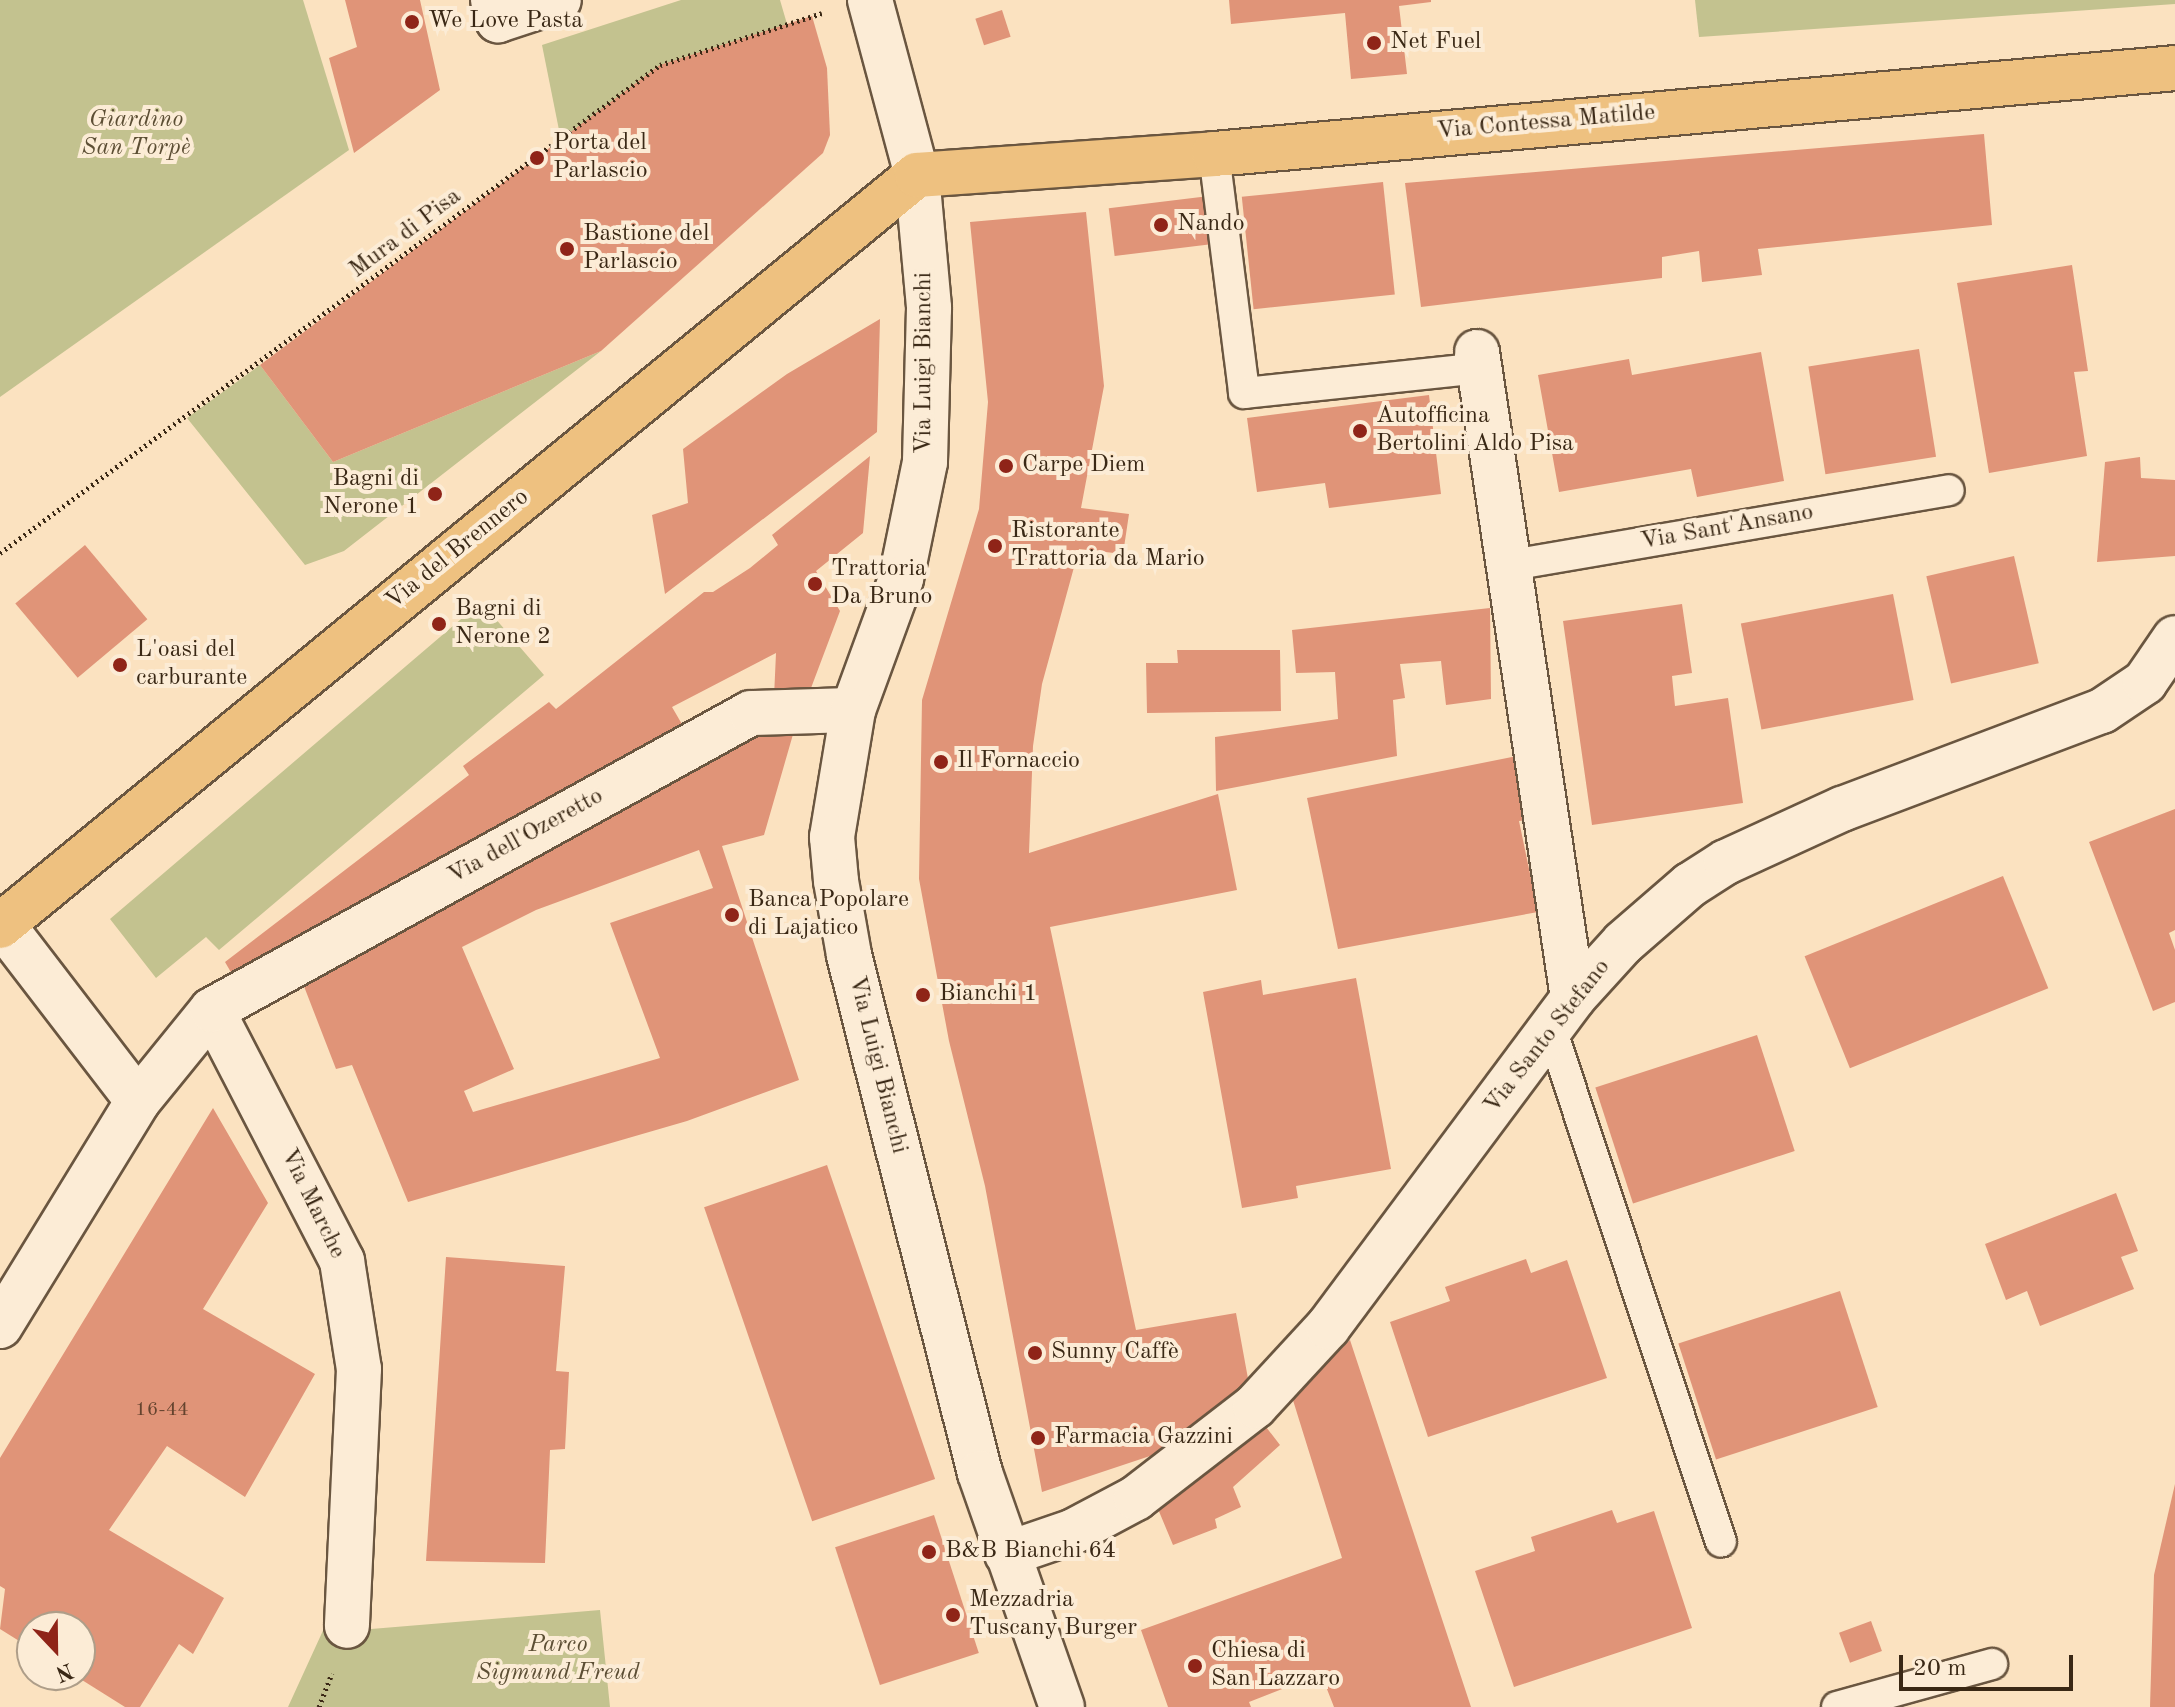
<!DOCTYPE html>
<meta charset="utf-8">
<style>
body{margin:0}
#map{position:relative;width:2175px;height:1707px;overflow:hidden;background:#fbe2c0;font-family:"Old Standard TT",serif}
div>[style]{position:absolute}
.green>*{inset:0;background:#c3c28f}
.building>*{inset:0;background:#e09478;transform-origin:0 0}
.path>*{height:5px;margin-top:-2.5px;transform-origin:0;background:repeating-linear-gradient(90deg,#3a2815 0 2px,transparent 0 6px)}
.roads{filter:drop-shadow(2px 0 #6a5640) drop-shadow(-2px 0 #6a5640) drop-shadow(0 2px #6a5640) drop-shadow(0 -2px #6a5640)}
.lane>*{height:30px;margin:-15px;padding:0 15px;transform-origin:15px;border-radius:15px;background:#fcecd6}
.street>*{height:44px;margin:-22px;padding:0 22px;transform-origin:22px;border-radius:22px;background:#fcecd6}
.secondary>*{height:44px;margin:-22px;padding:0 22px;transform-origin:22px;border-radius:22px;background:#fcecd6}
.primary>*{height:44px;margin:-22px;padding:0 22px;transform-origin:22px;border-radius:22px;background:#eec180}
.dots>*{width:22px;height:22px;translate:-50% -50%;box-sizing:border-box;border:4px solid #fcecd6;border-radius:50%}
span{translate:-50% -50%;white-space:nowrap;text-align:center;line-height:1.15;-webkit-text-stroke:8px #fcecd6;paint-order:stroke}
.number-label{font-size:20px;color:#64432e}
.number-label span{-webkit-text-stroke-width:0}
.poi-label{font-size:24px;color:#3a2815}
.left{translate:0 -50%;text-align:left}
.right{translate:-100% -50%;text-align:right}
.park-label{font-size:24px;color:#5c4e34;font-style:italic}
.street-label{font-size:24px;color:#3a2815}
.north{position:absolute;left:16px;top:1611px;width:80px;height:80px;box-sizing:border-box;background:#fcecd6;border:2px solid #ae9e89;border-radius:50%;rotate:158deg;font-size:22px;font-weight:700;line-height:32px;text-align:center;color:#3a2815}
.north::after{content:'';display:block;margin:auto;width:28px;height:36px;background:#8f2418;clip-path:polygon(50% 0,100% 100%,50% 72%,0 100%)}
.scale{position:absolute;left:1899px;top:1655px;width:174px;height:36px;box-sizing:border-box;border:4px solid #3a2815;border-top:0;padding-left:10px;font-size:24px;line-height:28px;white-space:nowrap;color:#3a2815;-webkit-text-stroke:6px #fcecd6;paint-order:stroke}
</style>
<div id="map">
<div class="green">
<div style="clip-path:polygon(0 0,303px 0,349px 150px,0 397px)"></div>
<div style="clip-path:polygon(681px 0,780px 0,787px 24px,561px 140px,542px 45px)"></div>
<div style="clip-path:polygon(1695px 0,2175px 0,2175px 4px,1699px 37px)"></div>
<div style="clip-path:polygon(601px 351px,344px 551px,305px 565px,187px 418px,260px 365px,333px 462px)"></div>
<div style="clip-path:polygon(481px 602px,544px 675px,219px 950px,206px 937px,156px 978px,110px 919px)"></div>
<div style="clip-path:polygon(600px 1610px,610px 1707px,288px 1707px,326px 1624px,359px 1630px)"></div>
</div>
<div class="building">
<div style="clip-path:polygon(345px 0,420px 0,440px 90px,354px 153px,329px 58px,357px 47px)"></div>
<div style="clip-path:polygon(1229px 0,1431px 0,1431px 2px,1399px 6px,1407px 74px,1351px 79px,1345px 13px,1231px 24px)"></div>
<div style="left:1002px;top:10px;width:28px;height:28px;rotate:72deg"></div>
<div style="clip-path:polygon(812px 16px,827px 68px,830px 135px,823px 153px,601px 351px,333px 462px,260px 365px,660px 65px)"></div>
<div style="clip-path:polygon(1984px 134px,1992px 225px,1758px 249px,1762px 275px,1702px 282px,1699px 251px,1662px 257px,1662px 278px,1421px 307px,1405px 183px)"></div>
<div style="left:1383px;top:182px;width:113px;height:142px;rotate:84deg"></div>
<div style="left:1209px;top:196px;width:48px;height:101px;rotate:83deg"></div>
<div style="clip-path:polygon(1086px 212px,1104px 386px,1081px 508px,1129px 514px,1123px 554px,1079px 549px,1042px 684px,1033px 746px,1029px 853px,1218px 794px,1237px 890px,1050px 927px,1136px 1330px,1236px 1313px,1249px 1384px,1156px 1454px,1042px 1492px,985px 1186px,949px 1041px,919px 879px,922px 700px,979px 509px,988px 402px,970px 222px)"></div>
<div style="clip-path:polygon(2072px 265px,2088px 371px,2074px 372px,2087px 456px,1989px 473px,1957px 283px)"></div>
<div style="clip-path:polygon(880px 319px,877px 432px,665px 594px,652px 515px,688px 503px,683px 449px,787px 374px)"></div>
<div style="left:1919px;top:349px;width:109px;height:112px;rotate:81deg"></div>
<div style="clip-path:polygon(1761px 352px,1784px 481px,1697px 497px,1691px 469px,1559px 492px,1538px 375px,1629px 359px,1632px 375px)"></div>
<div style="clip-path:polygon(1429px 395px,1441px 494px,1329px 508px,1325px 483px,1257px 492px,1247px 418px)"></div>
<div style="clip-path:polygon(870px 456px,863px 533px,816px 571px,840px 611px,808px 696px,774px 697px,776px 653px,672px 707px,690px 738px,236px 981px,225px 962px,469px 775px,463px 766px,549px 702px,556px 709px,704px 592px,713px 592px,750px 568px,778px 545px,772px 535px)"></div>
<div style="clip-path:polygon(2140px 457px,2141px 478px,2175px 480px,2175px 556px,2097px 562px,2105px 462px)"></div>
<div style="left:85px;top:545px;width:97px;height:91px;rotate:50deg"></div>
<div style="left:2014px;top:556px;width:110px;height:90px;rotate:77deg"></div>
<div style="left:1893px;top:594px;width:108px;height:155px;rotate:79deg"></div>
<div style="clip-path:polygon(1682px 604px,1692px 673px,1672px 676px,1675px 706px,1728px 698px,1743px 803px,1592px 825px,1563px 621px)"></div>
<div style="clip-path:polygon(1490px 608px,1491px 699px,1446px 705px,1441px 661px,1400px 664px,1405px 698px,1393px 700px,1397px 756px,1216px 791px,1215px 737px,1338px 719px,1335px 672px,1296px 673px,1292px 630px)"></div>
<div style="clip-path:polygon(1177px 650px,1280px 650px,1281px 711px,1147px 713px,1146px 663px,1178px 663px)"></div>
<div style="clip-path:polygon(evenodd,796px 724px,764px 835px,722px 846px,799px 1080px,687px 1121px,408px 1202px,352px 1065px,336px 1069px,300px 976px,458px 888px,468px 894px,488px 883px,490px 871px,755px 730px,796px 724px,699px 850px,713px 888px,610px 923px,660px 1058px,473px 1112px,464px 1091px,514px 1069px,462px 947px,536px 910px,699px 850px)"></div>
<div style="clip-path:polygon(1517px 756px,1529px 820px,1519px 821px,1538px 912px,1338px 949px,1307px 798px)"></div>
<div style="clip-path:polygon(2175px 809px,2175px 930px,2169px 933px,2175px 950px,2175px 1002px,2153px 1011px,2089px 842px)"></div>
<div style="left:2003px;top:876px;width:121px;height:214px;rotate:68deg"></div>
<div style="clip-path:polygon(1356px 978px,1391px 1169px,1296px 1186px,1298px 1198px,1242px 1208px,1203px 992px,1261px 980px,1263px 995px)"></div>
<div style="left:1757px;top:1035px;width:122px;height:170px;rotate:72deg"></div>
<div style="clip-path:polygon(213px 1108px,268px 1203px,203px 1309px,315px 1374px,245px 1497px,167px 1446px,109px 1530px,224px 1598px,193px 1654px,179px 1644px,140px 1707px,125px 1707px,74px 1675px,80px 1675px,80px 1627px,32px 1627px,32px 1649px,0 1629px,5px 1589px,0 1586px,0 1458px)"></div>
<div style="left:827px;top:1165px;width:332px;height:130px;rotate:71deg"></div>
<div style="clip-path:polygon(2116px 1193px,2138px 1251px,2121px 1257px,2134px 1289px,2040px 1326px,2027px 1291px,2006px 1300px,1985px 1244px)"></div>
<div style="clip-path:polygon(446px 1257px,565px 1266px,556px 1371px,569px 1372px,565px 1449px,550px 1450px,545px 1563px,426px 1561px)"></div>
<div style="clip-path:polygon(1526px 1259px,1531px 1273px,1567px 1260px,1607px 1378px,1428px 1437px,1390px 1322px,1450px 1301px,1445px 1287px)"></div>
<div style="left:1840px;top:1291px;width:122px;height:170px;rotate:72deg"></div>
<div style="clip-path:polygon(1350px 1340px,1471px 1707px,1334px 1707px,1321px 1674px,1249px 1702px,1251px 1707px,1168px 1707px,1141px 1630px,1342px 1558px,1292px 1397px)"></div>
<div style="clip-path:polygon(1263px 1423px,1280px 1445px,1233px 1487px,1241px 1507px,1215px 1519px,1217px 1528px,1173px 1545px,1158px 1509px)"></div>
<div style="clip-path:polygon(2175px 1484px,2175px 1707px,2150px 1707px,2154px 1575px)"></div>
<div style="clip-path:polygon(1612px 1510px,1617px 1523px,1654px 1511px,1692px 1628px,1514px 1687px,1475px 1571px,1535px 1551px,1531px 1537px)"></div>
<div style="left:934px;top:1515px;width:145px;height:104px;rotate:72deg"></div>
<div style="left:1871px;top:1621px;width:32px;height:34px;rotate:70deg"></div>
</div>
<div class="path">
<div style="left:0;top:553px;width:821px;rotate:-36.48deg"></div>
<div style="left:660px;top:65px;width:170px;rotate:-17.8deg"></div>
<div style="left:319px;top:1707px;width:36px;rotate:-69deg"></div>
</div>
<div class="roads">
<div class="lane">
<div style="left:1214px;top:154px;width:241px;rotate:82.8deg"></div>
<div style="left:1244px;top:393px;width:220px;rotate:-6deg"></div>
<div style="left:1506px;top:566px;width:449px;rotate:-9.7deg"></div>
<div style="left:1551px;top:1029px;width:540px;rotate:71.67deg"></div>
<div style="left:1837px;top:1707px;width:161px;rotate:-15.5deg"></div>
</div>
<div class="street">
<div style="left:493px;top:0;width:21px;rotate:76deg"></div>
<div style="left:498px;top:20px;width:64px;rotate:-18.2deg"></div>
<div style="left:870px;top:0;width:181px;rotate:75deg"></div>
<div style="left:1477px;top:352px;width:653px;rotate:81.55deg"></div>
<div style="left:2px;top:924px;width:223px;rotate:52.5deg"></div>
<div style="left:212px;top:1010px;width:283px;rotate:62.6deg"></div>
<div style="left:342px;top:1261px;width:109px;rotate:81.1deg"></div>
<div style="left:359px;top:1369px;width:257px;rotate:92.7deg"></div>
<div style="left:0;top:1326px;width:264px;rotate:-58.5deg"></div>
<div style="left:138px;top:1101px;width:117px;rotate:-50.9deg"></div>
<div style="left:212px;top:1010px;width:615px;rotate:-28.86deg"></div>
<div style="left:751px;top:713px;width:102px;rotate:-1.7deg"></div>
<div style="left:1007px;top:1554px;width:71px;rotate:-18.9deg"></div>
<div style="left:1074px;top:1531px;width:70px;rotate:-28deg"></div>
<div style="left:1136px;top:1498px;width:150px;rotate:-37.7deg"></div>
<div style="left:1255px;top:1406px;width:108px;rotate:-47.3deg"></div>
<div style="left:1328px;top:1327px;width:410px;rotate:-53.3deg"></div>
<div style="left:1573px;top:998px;width:74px;rotate:-47.7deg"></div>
<div style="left:1623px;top:943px;width:89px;rotate:-40.9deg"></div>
<div style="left:1690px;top:885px;width:43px;rotate:-32.6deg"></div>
<div style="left:1726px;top:862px;width:128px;rotate:-24.6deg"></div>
<div style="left:1842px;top:809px;width:278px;rotate:-20.7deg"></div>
<div style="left:2102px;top:711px;width:52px;rotate:-34deg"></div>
<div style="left:2145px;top:682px;width:53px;rotate:-55.7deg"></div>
</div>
<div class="secondary">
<div style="left:917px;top:175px;width:134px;rotate:84.8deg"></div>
<div style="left:929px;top:308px;width:154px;rotate:91.5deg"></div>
<div style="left:925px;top:462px;width:119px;rotate:101.6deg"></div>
<div style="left:901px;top:579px;width:140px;rotate:110.1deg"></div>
<div style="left:853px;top:710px;width:129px;rotate:99.4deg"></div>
<div style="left:832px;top:837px;width:44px;rotate:84.8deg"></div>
<div style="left:836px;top:881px;width:75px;rotate:80deg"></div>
<div style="left:849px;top:955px;width:534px;rotate:75.81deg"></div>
<div style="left:980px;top:1473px;width:248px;rotate:70.7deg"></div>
</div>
<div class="primary">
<div style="left:0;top:926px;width:1185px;rotate:-39.32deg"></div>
<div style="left:917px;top:175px;width:298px;rotate:-4deg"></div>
<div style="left:1214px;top:154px;width:965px;rotate:-5.11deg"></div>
</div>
</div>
<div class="dots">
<div style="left:412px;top:22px;background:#8f2418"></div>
<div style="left:1374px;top:43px;background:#8f2418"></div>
<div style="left:537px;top:158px;background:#8f2418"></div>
<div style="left:1161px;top:225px;background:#8f2418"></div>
<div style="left:567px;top:249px;background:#8f2418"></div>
<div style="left:1360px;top:431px;background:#8f2418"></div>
<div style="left:1006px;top:466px;background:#8f2418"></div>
<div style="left:435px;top:494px;background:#8f2418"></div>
<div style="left:995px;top:546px;background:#8f2418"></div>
<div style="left:815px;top:584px;background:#8f2418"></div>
<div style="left:439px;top:624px;background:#8f2418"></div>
<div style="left:120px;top:665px;background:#8f2418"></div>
<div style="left:941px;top:762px;background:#8f2418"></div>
<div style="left:732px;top:915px;background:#8f2418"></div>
<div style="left:923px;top:995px;background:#8f2418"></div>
<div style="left:1035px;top:1353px;background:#8f2418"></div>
<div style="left:1038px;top:1438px;background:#8f2418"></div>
<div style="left:929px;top:1552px;background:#8f2418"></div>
<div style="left:953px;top:1615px;background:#8f2418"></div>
<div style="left:1195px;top:1666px;background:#8f2418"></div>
</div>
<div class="number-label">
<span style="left:162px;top:1410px">16-44</span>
</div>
<div class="poi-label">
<span class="left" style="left:428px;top:22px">We Love Pasta</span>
<span class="left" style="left:1390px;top:43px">Net Fuel</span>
<span class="left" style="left:553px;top:158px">Porta del<br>Parlascio</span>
<span class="left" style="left:1177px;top:225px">Nando</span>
<span class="left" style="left:583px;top:249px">Bastione del<br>Parlascio</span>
<span class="left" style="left:1376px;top:431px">Autofficina<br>Bertolini Aldo Pisa</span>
<span class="left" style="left:1022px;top:466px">Carpe Diem</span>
<span class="right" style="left:419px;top:494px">Bagni di<br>Nerone 1</span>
<span class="left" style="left:1011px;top:546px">Ristorante<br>Trattoria da Mario</span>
<span class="left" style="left:831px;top:584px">Trattoria<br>Da Bruno</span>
<span class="left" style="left:455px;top:624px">Bagni di<br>Nerone 2</span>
<span class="left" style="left:136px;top:665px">L'oasi del<br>carburante</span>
<span class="left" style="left:957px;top:762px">Il Fornaccio</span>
<span class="left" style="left:748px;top:915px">Banca Popolare<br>di Lajatico</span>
<span class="left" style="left:939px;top:995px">Bianchi 1</span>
<span class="left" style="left:1051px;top:1353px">Sunny Caffè</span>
<span class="left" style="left:1054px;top:1438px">Farmacia Gazzini</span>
<span class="left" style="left:945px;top:1552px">B&amp;B Bianchi 64</span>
<span class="left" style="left:969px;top:1615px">Mezzadria<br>Tuscany Burger</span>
<span class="left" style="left:1211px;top:1666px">Chiesa di<br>San Lazzaro</span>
</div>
<div class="park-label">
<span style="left:136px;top:135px">Giardino<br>San Torpè</span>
<span style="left:558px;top:1660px">Parco<br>Sigmund Freud</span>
</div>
<div class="street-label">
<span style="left:1546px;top:123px;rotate:-5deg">Via Contessa Matilde</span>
<span style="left:406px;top:234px;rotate:-37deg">Mura di Pisa</span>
<span style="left:925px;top:363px;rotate:-90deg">Via Luigi Bianchi</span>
<span style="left:1727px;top:528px;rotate:-10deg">Via Sant'Ansano</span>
<span style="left:458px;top:550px;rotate:-39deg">Via del Brennero</span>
<span style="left:526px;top:837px;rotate:-29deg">Via dell'Ozeretto</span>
<span style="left:1548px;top:1037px;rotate:-52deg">Via Santo Stefano</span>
<span style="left:877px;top:1065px;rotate:76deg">Via Luigi Bianchi</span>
<span style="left:312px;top:1204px;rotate:64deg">Via Marche</span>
</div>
<div class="north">N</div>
<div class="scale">20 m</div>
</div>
